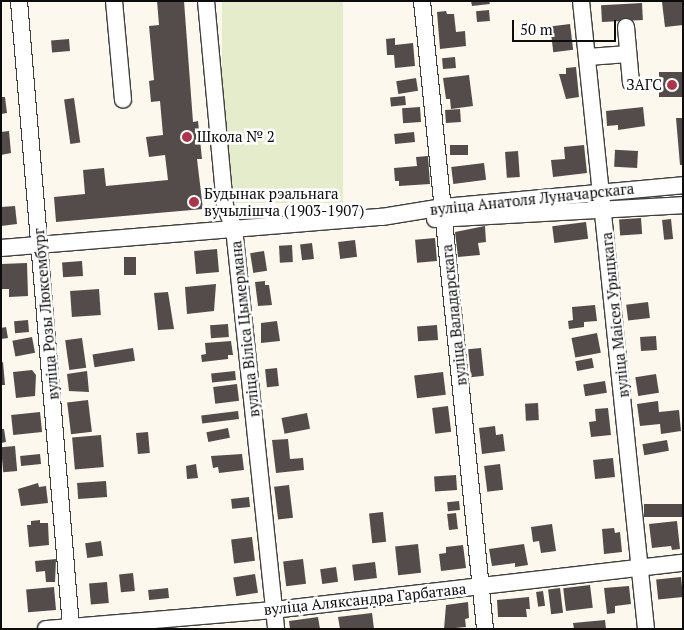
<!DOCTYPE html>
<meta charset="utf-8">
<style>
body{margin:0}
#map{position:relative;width:684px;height:630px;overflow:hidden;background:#fdf8ed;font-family:"PT Serif",serif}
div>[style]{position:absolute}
.pitch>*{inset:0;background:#e5eccc;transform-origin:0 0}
.building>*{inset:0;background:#544c4a;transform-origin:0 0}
.roads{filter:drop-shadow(1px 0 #3f3f3f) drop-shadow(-1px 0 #3f3f3f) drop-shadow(0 1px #3f3f3f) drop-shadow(0 -1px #3f3f3f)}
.minor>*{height:16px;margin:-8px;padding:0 8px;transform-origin:8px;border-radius:8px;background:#fff}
.dots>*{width:14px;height:14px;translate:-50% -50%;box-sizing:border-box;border:2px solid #fff;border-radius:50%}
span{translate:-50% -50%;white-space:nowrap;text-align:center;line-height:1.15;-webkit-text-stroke:5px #fff;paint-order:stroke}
.poi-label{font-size:15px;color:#0c0c0c}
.right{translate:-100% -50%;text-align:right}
.left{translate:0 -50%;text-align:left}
.street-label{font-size:15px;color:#0c0c0c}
.frame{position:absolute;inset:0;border:2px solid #0c0c0c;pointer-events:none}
.scale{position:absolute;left:512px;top:20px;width:104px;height:22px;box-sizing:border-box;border:2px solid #0c0c0c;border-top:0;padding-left:6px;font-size:15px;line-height:18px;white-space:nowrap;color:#0c0c0c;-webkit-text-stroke:4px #fff;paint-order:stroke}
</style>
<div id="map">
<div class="pitch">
<div style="left:222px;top:1px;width:121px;height:202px"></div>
</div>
<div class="building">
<div style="clip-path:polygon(157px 1px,184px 1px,193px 122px,198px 121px,202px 159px,197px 159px,203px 209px,56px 222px,54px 197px,85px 194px,83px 170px,104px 168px,106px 186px,168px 180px,165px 155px,149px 157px,146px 137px,163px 135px,160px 101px,151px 102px,149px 81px,154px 80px,149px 26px,159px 25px)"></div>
<div style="clip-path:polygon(471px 1px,489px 1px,490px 4px,472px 6px)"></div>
<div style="clip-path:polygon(683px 1px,683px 25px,665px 27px,662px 2px)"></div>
<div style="left:642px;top:3px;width:17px;height:41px;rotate:87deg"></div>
<div style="left:489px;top:10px;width:11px;height:13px;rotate:85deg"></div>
<div style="clip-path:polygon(446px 11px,447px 14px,454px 14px,456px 32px,465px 31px,466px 46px,440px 49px,437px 12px)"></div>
<div style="left:570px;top:24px;width:26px;height:20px;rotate:83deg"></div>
<div style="clip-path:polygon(395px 38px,395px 45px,413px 43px,415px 66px,395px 68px,394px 55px,387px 55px,386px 39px)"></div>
<div style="left:69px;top:39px;width:12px;height:18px;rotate:85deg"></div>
<div style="left:455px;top:57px;width:11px;height:13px;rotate:85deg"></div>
<div style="clip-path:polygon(576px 67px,579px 97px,566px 99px,559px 74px,566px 74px,566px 68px)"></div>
<div style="left:683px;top:72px;width:25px;height:24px;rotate:90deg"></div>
<div style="clip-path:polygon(469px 75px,473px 106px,451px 109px,450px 99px,446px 99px,443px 78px)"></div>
<div style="left:416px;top:78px;width:13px;height:20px;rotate:81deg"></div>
<div style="left:405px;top:96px;width:9px;height:15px;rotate:84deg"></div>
<div style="clip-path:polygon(1px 97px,5px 97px,7px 113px,1px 114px)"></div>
<div style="left:74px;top:98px;width:45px;height:10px;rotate:82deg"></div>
<div style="left:420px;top:107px;width:15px;height:18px;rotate:86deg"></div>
<div style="clip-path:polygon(643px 107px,645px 126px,618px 130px,618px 125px,607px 126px,606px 111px)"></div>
<div style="left:460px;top:109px;width:13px;height:15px;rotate:86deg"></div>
<div style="clip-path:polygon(676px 118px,683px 118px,683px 165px,680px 165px)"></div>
<div style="clip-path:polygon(9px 131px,11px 153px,1px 155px,1px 132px)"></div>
<div style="left:414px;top:132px;width:10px;height:20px;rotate:84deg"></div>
<div style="left:468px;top:145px;width:10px;height:18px;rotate:90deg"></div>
<div style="clip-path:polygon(584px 145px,587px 173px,553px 177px,551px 160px,565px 159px,564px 147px)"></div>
<div style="left:518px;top:151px;width:26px;height:13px;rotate:86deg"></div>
<div style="left:638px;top:151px;width:17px;height:23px;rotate:93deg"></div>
<div style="clip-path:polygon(428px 156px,430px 184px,399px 186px,399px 181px,395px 181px,394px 168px,417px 166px,416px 157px)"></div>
<div style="left:484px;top:163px;width:17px;height:33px;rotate:83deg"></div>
<div style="clip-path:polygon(15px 206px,17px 224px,1px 226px,1px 207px)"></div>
<div style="left:641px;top:218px;width:16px;height:22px;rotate:86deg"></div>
<div style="left:671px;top:219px;width:20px;height:9px;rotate:84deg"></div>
<div style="left:586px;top:222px;width:17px;height:34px;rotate:83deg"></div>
<div style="clip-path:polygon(485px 226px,486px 242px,478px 243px,480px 255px,458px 257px,455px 232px)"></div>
<div style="left:435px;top:238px;width:23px;height:20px;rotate:85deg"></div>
<div style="left:355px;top:240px;width:17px;height:17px;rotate:83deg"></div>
<div style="left:312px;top:243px;width:16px;height:12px;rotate:83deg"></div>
<div style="left:292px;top:245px;width:17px;height:13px;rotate:87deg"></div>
<div style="left:217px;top:249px;width:23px;height:23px;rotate:85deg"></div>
<div style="left:264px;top:251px;width:20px;height:14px;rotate:81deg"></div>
<div style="left:124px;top:257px;width:12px;height:18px"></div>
<div style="left:82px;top:261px;width:15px;height:20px;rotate:86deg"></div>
<div style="clip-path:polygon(27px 263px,28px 296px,9px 297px,9px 289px,2px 289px,1px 264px)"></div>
<div style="clip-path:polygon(265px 281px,265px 285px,269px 285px,272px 305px,258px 306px,255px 282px)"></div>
<div style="clip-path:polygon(216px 284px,214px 311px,187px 314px,185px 287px)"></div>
<div style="left:99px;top:289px;width:26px;height:29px;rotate:86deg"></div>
<div style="clip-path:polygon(168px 292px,174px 329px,158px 330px,154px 293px)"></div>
<div style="left:648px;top:302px;width:16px;height:22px;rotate:83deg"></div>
<div style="clip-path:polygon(595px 305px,597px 321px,584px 322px,584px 327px,569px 329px,568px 321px,573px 320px,572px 307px)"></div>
<div style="left:28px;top:320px;width:12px;height:14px;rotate:85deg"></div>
<div style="clip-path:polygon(277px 321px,280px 341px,261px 343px,261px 323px)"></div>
<div style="left:228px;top:324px;width:13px;height:18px;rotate:86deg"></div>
<div style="left:437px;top:325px;width:15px;height:20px;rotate:86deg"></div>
<div style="clip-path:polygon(6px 327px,8px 338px,1px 339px,1px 328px)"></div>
<div style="left:597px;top:333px;width:20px;height:26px;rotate:79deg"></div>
<div style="left:656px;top:336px;width:14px;height:16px;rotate:86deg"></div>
<div style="left:32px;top:337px;width:16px;height:20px;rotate:79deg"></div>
<div style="left:82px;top:338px;width:30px;height:17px;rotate:82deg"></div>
<div style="clip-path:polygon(231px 341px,233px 355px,228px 355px,228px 359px,202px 362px,201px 355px,206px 354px,205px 343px)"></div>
<div style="left:133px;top:348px;width:13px;height:41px;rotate:81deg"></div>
<div style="left:481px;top:348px;width:28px;height:13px;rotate:84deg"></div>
<div style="left:592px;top:358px;width:10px;height:17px;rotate:79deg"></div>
<div style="clip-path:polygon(3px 362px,5px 385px,1px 385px,1px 363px)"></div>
<div style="left:277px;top:368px;width:18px;height:12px;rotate:84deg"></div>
<div style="clip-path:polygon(32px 370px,36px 375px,35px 396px,16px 398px,13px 372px)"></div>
<div style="clip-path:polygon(87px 371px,89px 392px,69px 391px,67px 374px)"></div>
<div style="left:235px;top:371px;width:9px;height:24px;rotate:84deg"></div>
<div style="left:443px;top:372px;width:23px;height:29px;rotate:83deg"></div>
<div style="left:656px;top:374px;width:19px;height:21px;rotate:81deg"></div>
<div style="left:605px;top:381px;width:12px;height:22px;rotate:81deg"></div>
<div style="left:237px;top:384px;width:17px;height:24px;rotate:83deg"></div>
<div style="left:88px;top:400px;width:32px;height:21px;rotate:83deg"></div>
<div style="clip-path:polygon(658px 401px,659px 412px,679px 410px,681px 431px,661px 434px,660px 424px,640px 426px,637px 404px)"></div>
<div style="left:538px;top:403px;width:17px;height:13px;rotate:87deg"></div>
<div style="left:448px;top:406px;width:26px;height:16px;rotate:83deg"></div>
<div style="clip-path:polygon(608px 408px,611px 435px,591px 437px,589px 422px,596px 421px,595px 409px)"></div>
<div style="left:238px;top:411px;width:8px;height:37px;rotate:83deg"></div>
<div style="left:40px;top:412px;width:20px;height:29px;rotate:84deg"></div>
<div style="left:307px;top:413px;width:16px;height:26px;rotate:79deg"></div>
<div style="clip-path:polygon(495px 426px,496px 435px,503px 434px,505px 451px,482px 454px,479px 428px)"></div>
<div style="left:228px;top:428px;width:10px;height:22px;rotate:79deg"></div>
<div style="clip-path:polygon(1px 429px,4px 429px,6px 442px,1px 443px)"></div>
<div style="left:148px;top:432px;width:21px;height:12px;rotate:85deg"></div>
<div style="left:101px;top:435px;width:32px;height:29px;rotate:85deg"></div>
<div style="clip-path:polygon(288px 439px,290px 459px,303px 458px,304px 470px,276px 473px,272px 440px)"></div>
<div style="left:667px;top:440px;width:11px;height:25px;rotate:80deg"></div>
<div style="left:15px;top:446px;width:25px;height:14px;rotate:85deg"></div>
<div style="left:40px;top:454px;width:10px;height:20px;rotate:84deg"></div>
<div style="clip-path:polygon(242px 454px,244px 470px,219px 473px,218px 467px,213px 468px,211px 456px)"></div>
<div style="left:613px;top:458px;width:19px;height:20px;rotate:84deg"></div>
<div style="clip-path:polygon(196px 464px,198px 478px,187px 479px,186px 466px)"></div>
<div style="left:500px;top:464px;width:26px;height:16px;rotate:83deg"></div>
<div style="left:456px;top:475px;width:15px;height:22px;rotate:86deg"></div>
<div style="left:106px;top:481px;width:16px;height:29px;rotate:86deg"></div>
<div style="clip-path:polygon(38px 483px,39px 487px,46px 486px,48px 503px,21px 506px,18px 489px)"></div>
<div style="left:289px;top:485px;width:33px;height:15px;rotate:83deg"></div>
<div style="left:249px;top:497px;width:10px;height:18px;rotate:84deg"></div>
<div style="left:459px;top:501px;width:9px;height:12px;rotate:84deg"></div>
<div style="left:683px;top:504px;width:13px;height:39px;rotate:90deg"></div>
<div style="left:383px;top:512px;width:30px;height:14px;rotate:84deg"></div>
<div style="left:456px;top:513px;width:16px;height:9px;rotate:83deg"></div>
<div style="clip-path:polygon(40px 520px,40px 523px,48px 523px,49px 545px,29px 547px,27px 525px,31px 525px,31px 521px)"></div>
<div style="clip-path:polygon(677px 521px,680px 549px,672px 550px,671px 546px,652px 548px,649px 524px)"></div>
<div style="clip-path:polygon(552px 524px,556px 551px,541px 553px,539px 541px,533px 542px,531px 527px)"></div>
<div style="clip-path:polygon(614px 528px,615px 533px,620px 532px,622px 552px,604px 554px,602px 529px)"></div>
<div style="left:252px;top:537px;width:24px;height:21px;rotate:83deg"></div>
<div style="left:101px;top:541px;width:15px;height:16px;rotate:82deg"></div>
<div style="left:418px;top:544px;width:29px;height:23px;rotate:84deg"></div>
<div style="clip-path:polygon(524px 544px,528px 565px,515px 567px,515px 563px,492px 566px,489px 549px)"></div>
<div style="clip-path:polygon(463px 545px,466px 568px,441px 571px,439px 554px,446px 553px,446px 547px)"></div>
<div style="clip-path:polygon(56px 559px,55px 582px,46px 582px,45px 571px,36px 572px,35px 561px)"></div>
<div style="left:303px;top:559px;width:25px;height:20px;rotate:83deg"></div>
<div style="left:375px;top:562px;width:16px;height:23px;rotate:83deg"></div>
<div style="left:336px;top:567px;width:15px;height:16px;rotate:82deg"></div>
<div style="left:133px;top:573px;width:18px;height:14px;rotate:84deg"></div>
<div style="left:255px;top:574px;width:19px;height:22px;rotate:81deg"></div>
<div style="left:681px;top:577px;width:20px;height:25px;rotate:84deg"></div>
<div style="left:107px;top:582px;width:21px;height:18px;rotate:85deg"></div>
<div style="left:590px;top:585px;width:23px;height:27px;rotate:83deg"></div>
<div style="clip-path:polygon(629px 586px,631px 604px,615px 606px,615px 613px,607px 614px,604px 588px)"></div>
<div style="left:54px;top:587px;width:23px;height:28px;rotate:85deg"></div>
<div style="left:168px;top:588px;width:10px;height:20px;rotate:84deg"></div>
<div style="left:560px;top:588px;width:25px;height:12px;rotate:83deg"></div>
<div style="left:543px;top:591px;width:15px;height:7px;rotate:82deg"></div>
<div style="clip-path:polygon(529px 597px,530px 609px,526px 609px,527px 617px,498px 617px,497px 600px)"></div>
<div style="clip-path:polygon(468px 602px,469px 618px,465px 619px,466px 627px,444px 629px,446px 605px)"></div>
<div style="clip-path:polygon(372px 613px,374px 629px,340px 629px,338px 617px)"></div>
<div style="clip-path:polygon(318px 617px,320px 629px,290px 629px,289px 621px)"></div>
<div style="clip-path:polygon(605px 620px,606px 629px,574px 629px,573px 623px)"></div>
</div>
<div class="roads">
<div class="minor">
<div style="left:19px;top:1px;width:628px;rotate:85.25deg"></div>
<div style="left:114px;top:1px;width:99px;rotate:84.8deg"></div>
<div style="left:206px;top:1px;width:206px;rotate:84.7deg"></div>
<div style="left:225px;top:206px;width:24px;rotate:68deg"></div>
<div style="left:234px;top:228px;width:403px;rotate:84deg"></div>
<div style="left:422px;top:1px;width:631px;rotate:84.27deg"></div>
<div style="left:581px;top:1px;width:631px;rotate:84.09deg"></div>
<div style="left:626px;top:27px;width:56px;rotate:84.9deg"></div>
<div style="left:588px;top:57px;width:40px;rotate:-4.3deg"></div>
<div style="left:435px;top:219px;width:248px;rotate:-3.2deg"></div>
<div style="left:1px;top:248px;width:382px;rotate:-4.7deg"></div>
<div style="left:382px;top:217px;width:62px;rotate:-9.3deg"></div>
<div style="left:443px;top:207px;width:241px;rotate:-5.2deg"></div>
<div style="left:46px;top:629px;width:229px;rotate:-4.8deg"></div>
<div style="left:274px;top:610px;width:412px;rotate:-6.6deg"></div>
</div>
</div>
<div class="dots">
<div style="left:672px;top:85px;background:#ad344b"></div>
<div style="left:187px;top:137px;background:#ad344b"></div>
<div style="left:194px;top:202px;background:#ad344b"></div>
</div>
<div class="poi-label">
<span class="right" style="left:662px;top:85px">ЗАГС</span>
<span class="left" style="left:197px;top:137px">Школа № 2</span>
<span class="left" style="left:204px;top:202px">Будынак рэальнага<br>вучылішча (1903-1907)</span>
</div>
<div class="street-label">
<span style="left:532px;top:199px;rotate:-6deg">вуліца Анатоля Луначарскага</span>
<span style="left:46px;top:314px;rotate:-95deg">вуліца Розы Люксембург</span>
<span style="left:454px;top:315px;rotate:-96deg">вуліца Валадарскага</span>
<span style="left:615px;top:315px;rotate:-96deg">вуліца Маісея Урыцкага</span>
<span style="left:245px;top:329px;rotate:-96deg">вуліца Віліса Цымермана</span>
<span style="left:365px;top:599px;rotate:-6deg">вуліца Аляксандра Гарбатава</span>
</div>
<div class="frame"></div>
<div class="scale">50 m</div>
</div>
